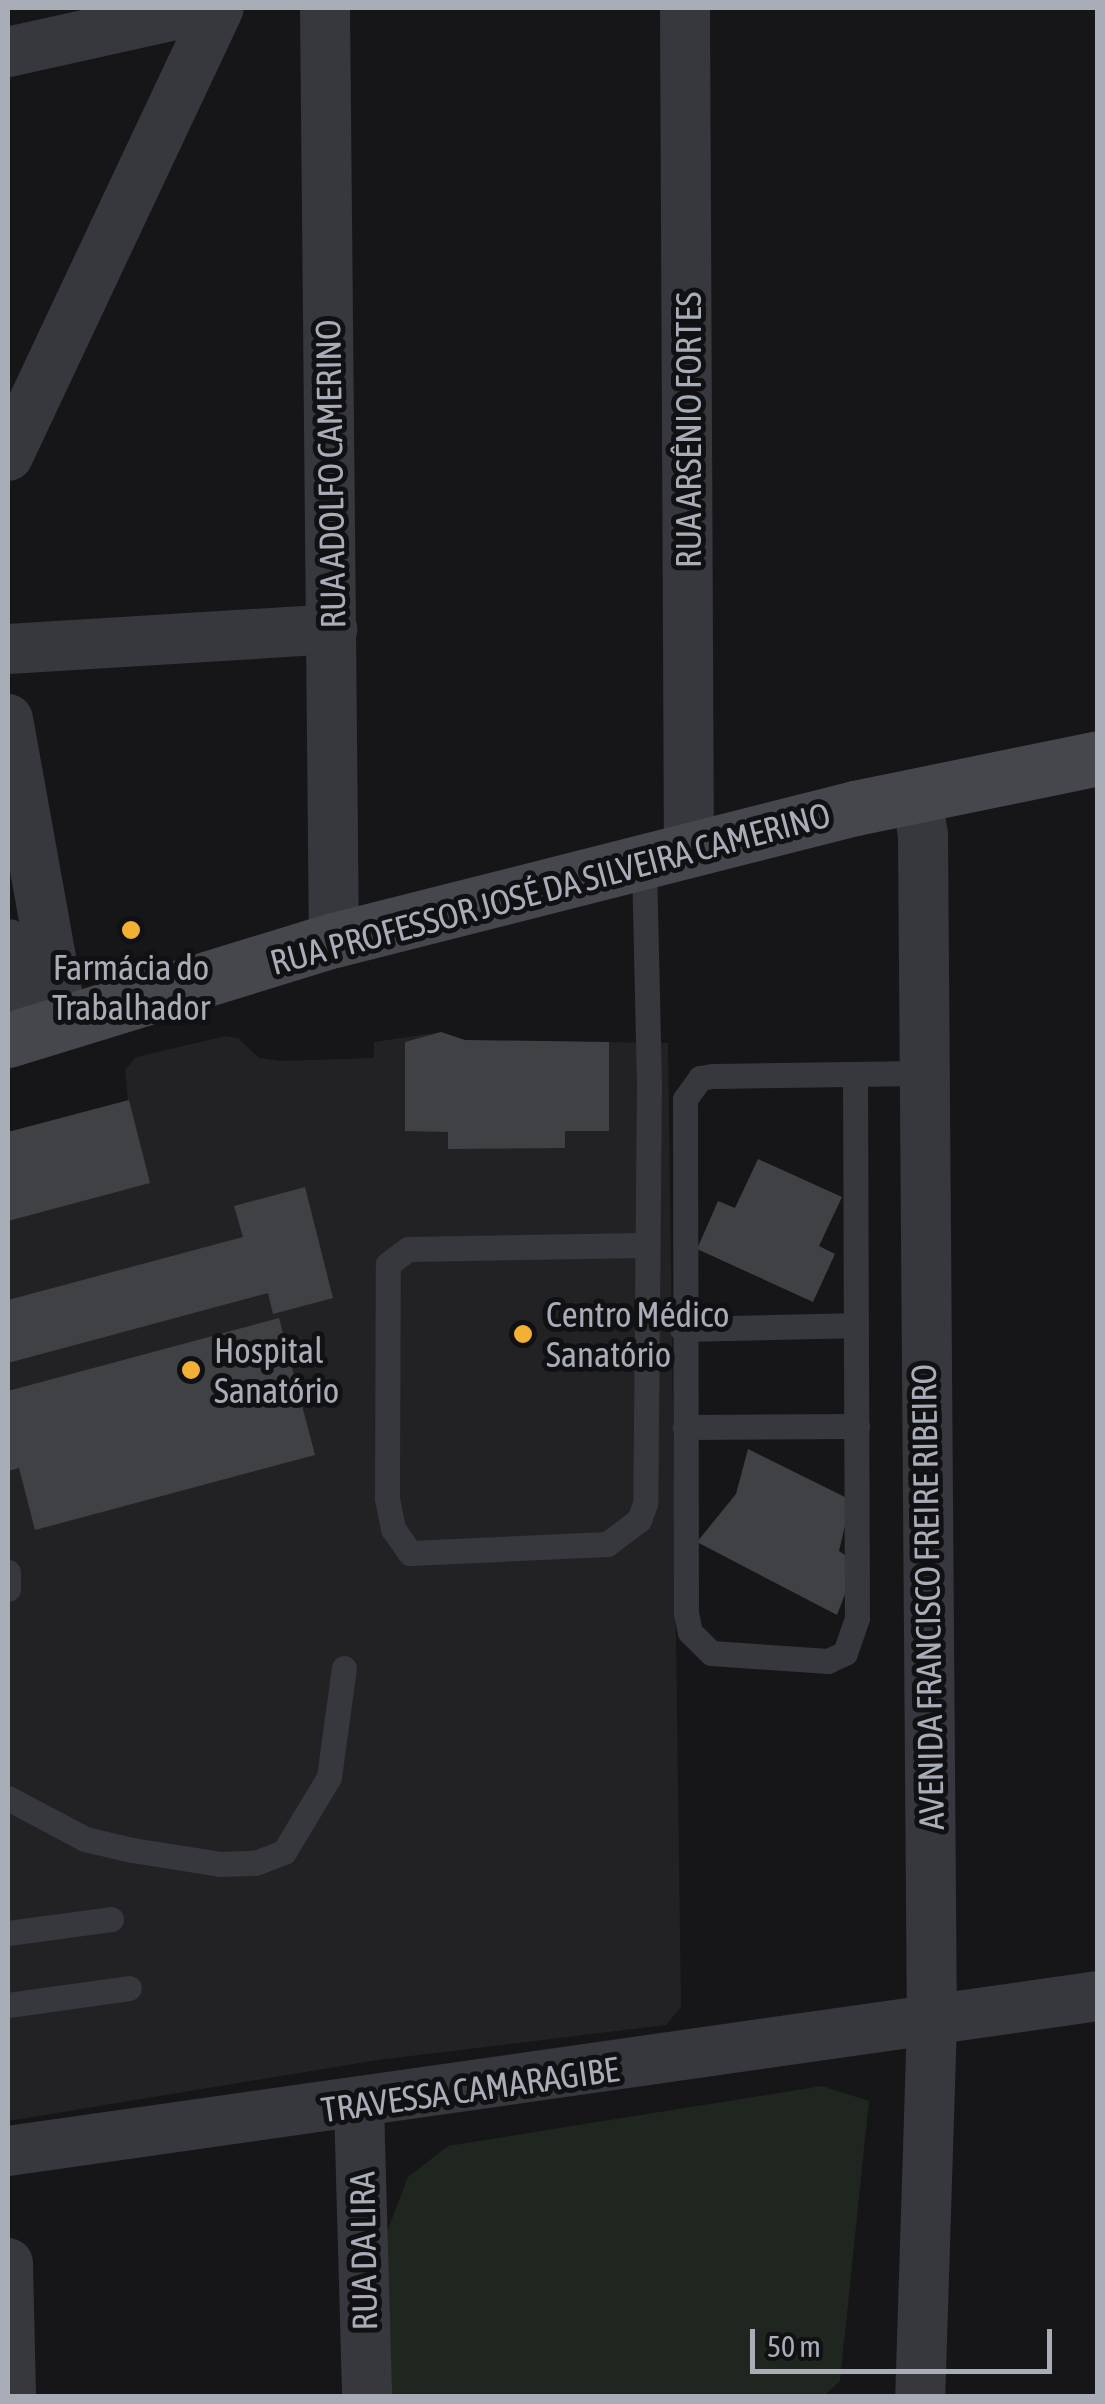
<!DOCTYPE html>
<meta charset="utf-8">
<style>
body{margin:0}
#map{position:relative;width:1105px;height:2404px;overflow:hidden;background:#161618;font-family:"Asap Condensed",sans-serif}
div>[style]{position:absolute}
.built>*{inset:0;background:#222225}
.green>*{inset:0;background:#1e261f}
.building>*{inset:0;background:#404145}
.lane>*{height:25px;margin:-12.5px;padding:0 12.5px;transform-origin:12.5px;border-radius:12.5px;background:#37383d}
.street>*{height:50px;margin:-25px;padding:0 25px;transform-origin:25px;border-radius:25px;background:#37383d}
.secondary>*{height:55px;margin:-27.5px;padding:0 27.5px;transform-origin:27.5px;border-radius:27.5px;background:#45474d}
.dots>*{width:28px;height:28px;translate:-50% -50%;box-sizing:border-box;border:5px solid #111113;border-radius:50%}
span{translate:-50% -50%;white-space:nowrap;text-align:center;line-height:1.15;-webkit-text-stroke:10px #111113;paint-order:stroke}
.street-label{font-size:35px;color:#a8adb8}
.poi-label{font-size:35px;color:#a8adb8}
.left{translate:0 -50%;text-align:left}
.frame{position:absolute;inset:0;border:10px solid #a8adb8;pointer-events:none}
.scale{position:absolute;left:750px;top:2329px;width:302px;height:45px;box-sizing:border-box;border:5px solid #a8adb8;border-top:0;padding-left:12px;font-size:30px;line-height:35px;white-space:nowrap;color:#a8adb8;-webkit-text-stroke:8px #111113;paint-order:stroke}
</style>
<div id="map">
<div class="built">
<div style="clip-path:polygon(441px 1032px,465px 1040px,668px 1043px,681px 2007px,666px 2025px,378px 2060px,8px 2121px,8px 1132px,128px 1100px,125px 1070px,136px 1057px,226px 1036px,238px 1038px,259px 1058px,282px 1061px,374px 1058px,374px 1042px)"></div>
</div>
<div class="green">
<div style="clip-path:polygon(822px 2086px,869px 2101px,840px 2381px,824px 2396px,383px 2396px,378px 2255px,408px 2177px,448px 2146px)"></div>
</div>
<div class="building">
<div style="clip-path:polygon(441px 1032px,465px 1040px,609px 1042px,609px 1131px,565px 1131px,565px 1148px,448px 1149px,448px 1132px,405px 1131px,405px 1042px)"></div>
<div style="clip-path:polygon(129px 1100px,150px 1183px,8px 1221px,8px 1132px)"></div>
<div style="clip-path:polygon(758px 1159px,842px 1197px,819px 1246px,835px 1254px,813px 1302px,697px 1249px,718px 1201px,735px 1208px)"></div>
<div style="clip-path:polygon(305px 1187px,333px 1298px,273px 1314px,268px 1293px,8px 1363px,8px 1300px,243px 1237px,234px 1206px)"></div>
<div style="clip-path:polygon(279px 1318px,315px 1455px,35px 1530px,19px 1468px,8px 1471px,8px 1391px)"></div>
<div style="clip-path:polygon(748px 1449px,851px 1500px,839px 1551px,857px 1563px,837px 1615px,697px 1542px,736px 1494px)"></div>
</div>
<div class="lane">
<div style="left:644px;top:864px;width:217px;rotate:88.7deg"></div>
<div style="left:649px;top:1081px;width:422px;rotate:90.5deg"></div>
<div style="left:645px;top:1503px;width:18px;rotate:109deg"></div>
<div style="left:639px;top:1520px;width:40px;rotate:143deg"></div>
<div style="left:607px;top:1544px;width:197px;rotate:177.4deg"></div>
<div style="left:410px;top:1553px;width:29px;rotate:-125deg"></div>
<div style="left:393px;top:1529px;width:32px;rotate:-101deg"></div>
<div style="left:387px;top:1498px;width:234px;rotate:-89.8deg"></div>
<div style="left:388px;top:1264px;width:25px;rotate:-37deg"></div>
<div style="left:408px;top:1249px;width:236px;rotate:-1deg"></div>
<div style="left:855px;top:1078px;width:540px;rotate:89.79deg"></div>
<div style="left:857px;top:1618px;width:37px;rotate:109deg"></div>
<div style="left:845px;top:1653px;width:19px;rotate:155deg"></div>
<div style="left:828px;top:1661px;width:117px;rotate:-176.1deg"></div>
<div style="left:711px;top:1653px;width:30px;rotate:-135deg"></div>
<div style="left:690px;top:1632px;width:19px;rotate:-102deg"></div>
<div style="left:686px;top:1613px;width:514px;rotate:-90.11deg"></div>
<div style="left:685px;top:1099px;width:26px;rotate:-54deg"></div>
<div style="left:700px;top:1078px;width:13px;rotate:-9deg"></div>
<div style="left:713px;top:1076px;width:208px;rotate:-0.8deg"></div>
<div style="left:682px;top:1329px;width:170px;rotate:-1.3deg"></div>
<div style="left:685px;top:1427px;width:172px;rotate:-0.3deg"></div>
<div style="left:8px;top:1572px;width:17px;rotate:90deg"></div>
<div style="left:8px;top:1798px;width:87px;rotate:28deg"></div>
<div style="left:85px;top:1839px;width:48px;rotate:13.2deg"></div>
<div style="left:132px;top:1850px;width:89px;rotate:9deg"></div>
<div style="left:220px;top:1864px;width:35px;rotate:-2deg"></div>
<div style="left:255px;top:1863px;width:31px;rotate:-21deg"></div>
<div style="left:284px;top:1852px;width:87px;rotate:-59deg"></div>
<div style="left:329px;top:1777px;width:110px;rotate:-82.2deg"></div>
<div style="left:8px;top:1933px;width:104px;rotate:-7.7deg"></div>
<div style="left:8px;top:2005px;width:122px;rotate:-8deg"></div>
</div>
<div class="street">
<div style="left:325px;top:8px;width:932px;rotate:89.45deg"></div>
<div style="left:685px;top:8px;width:844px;rotate:89.73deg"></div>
<div style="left:8px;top:52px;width:204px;rotate:-12.5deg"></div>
<div style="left:8px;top:456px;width:495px;rotate:-64.8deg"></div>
<div style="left:8px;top:649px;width:325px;rotate:-3.5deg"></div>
<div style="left:8px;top:719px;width:310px;rotate:79.8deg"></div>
<div style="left:917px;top:797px;width:38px;rotate:81deg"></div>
<div style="left:923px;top:835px;width:1187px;rotate:89.57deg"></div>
<div style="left:932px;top:2022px;width:374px;rotate:91.8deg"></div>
<div style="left:8px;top:944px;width:93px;rotate:80.7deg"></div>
<div style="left:359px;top:2105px;width:291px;rotate:88.4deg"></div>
<div style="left:8px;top:2151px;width:1101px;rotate:-8.09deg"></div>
<div style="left:8px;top:2263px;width:133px;rotate:88.7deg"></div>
</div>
<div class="secondary">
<div style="left:8px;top:1040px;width:341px;rotate:-17.1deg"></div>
<div style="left:334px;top:940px;width:537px;rotate:-14.22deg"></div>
<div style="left:855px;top:808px;width:248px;rotate:-11.6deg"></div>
</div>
<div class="dots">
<div style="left:131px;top:930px;background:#f2b134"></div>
<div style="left:523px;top:1334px;background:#f2b134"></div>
<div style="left:191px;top:1370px;background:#f2b134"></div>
</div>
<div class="street-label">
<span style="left:688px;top:430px;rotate:-90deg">RUA ARSÊNIO FORTES</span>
<span style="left:330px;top:474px;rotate:-91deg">RUA ADOLFO CAMERINO</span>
<span style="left:550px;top:888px;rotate:-15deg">RUA PROFESSOR JOSÉ DA SILVEIRA CAMERINO</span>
<span style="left:927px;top:1597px;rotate:-91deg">AVENIDA FRANCISCO FREIRE RIBEIRO</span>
<span style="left:470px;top:2089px;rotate:-8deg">TRAVESSA CAMARAGIBE</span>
<span style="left:363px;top:2251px;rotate:-91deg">RUA DA LIRA</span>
</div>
<div class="poi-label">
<span style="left:131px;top:987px">Farmácia do<br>Trabalhador</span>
<span class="left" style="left:546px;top:1334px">Centro Médico<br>Sanatório</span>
<span class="left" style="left:214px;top:1370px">Hospital<br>Sanatório</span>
</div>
<div class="frame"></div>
<div class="scale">50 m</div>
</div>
